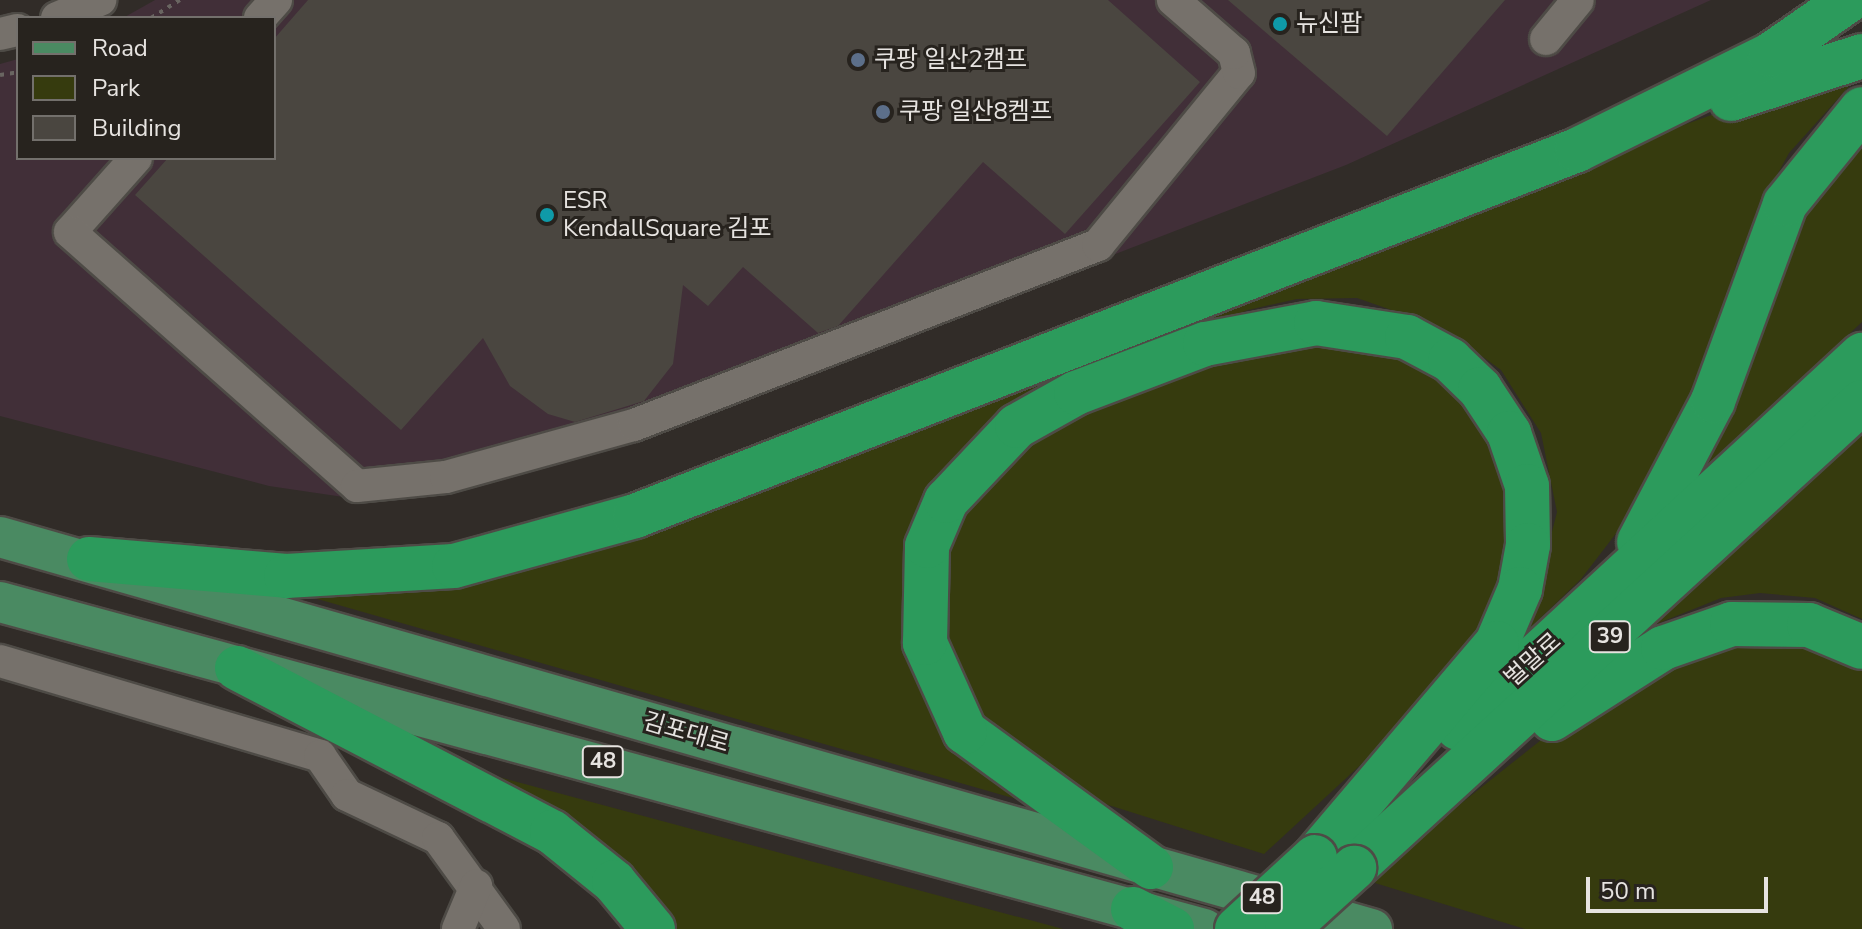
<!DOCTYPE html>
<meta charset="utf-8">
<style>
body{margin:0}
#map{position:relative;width:1862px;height:929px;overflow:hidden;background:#312c28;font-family:"Nunito Sans","Noto Sans KR",sans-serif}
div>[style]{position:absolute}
.industrial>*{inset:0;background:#412f38}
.green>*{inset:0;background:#363b0e}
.building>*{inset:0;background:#4a4640}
.path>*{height:4px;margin-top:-2px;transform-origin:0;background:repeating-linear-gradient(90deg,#696561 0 4px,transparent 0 10px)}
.roads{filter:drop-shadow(2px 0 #4e4b46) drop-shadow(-2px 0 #4e4b46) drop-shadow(0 2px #4e4b46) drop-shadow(0 -2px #4e4b46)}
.minor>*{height:32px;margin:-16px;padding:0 16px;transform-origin:16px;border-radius:16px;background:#76716b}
.major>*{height:40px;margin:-20px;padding:0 20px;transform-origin:20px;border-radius:20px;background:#4a8a62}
.highway>*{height:44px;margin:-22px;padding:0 22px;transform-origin:22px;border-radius:22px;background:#2c9b5c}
.bridges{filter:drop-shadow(2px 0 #4e4b46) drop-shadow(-2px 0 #4e4b46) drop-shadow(0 2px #4e4b46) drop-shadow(0 -2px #4e4b46)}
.highway-bridge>*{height:44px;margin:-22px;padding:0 22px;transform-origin:22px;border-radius:22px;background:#2c9b5c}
.dots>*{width:22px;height:22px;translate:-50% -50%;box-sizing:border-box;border:4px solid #27231e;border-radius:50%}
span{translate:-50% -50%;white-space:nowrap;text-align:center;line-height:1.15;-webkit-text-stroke:6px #27231e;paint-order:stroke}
.shield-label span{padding:2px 6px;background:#27231e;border:2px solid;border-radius:6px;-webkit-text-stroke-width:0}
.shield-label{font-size:22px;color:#e6e3e0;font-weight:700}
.poi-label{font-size:24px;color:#e6e3e0}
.left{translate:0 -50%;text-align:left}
.street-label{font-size:24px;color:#e6e3e0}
.legend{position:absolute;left:16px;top:16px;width:260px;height:144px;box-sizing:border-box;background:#27231e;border:2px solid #73706c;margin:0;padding:10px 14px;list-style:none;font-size:24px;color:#e6e3e0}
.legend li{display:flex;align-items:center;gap:16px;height:40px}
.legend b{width:40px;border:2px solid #73706c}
.scale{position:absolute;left:1586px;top:877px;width:182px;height:36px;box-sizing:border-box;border:4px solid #e6e3e0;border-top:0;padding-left:10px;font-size:24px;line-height:28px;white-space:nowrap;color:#e6e3e0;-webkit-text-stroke:6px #27231e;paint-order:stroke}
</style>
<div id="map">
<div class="industrial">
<div style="clip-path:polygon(155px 0,1711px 0,1346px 165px,675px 424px,532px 472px,357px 499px,269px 486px,0 416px,0 64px,18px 59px,18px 158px,274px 158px,274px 18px,123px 18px)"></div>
</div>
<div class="green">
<div style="clip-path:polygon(1862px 60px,1862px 72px,1789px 153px,1771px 186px,1738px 259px,1694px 401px,1644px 497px,1581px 579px,1527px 631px,1557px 512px,1541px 433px,1501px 370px,1443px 328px,1357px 298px,1297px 299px,1248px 310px,1046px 388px,907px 591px,1027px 802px,279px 588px,414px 588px)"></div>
<div style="clip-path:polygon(1862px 115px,1862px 322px,1692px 480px,1756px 291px)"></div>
<div style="clip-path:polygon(1349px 328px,1451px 373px,1508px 454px,1514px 558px,1459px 674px,1264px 854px,1083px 797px,987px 736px,938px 644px,940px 551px,983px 470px,1118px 384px)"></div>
<div style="clip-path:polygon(1862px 427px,1862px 619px,1815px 598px,1760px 593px,1721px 598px,1639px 631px)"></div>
<div style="clip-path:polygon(1699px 634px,1862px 649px,1862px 929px,1525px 929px,1375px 883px,1396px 855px,1565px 721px)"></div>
<div style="clip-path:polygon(458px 766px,1063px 929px,670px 929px)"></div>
</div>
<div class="building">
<div style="clip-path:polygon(308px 0,1108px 0,1200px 82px,1065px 234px,983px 162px,838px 326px,818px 333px,743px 267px,708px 306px,683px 285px,673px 364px,644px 401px,575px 422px,548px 414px,510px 386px,483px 338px,401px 430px,135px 195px,168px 158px,274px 158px,274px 39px)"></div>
<div style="clip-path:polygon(1228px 0,1505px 0,1387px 136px)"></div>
</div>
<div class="path">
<div style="left:151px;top:18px;width:34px;rotate:-32deg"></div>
<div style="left:0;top:75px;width:18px;rotate:-9deg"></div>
</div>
<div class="roads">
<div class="minor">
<div style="left:57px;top:18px;width:47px;rotate:-22.7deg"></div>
<div style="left:260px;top:18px;width:24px;rotate:-48deg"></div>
<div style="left:0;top:34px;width:18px;rotate:-13deg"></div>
<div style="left:1546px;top:39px;width:50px;rotate:-50.6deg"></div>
<div style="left:136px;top:158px;width:99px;rotate:131.7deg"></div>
<div style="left:70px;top:232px;width:383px;rotate:41.5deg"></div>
<div style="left:357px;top:486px;width:89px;rotate:-5.8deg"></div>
<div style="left:446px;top:477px;width:195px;rotate:-15.5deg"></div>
<div style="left:634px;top:425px;width:498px;rotate:-21.2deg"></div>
<div style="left:1098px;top:245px;width:222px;rotate:-50.7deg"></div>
<div style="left:1239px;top:73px;width:21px;rotate:-104deg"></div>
<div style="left:1234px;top:53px;width:81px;rotate:-139deg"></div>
<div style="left:0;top:661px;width:334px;rotate:16.5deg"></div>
<div style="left:320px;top:756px;width:47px;rotate:55.3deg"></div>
<div style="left:347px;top:795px;width:101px;rotate:25.3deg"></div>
<div style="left:438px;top:838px;width:112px;rotate:54deg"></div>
<div style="left:458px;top:929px;width:47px;rotate:-67.3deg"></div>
</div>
<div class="major">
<div style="left:0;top:537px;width:1427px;rotate:15.95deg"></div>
<div style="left:0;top:602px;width:1248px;rotate:15.19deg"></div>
</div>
<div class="highway">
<div style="left:1731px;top:99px;width:138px;rotate:-18.2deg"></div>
<div style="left:1639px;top:542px;width:159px;rotate:-62.3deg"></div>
<div style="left:1713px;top:401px;width:210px;rotate:-69.9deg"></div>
<div style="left:1785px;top:204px;width:122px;rotate:-51deg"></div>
<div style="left:89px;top:559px;width:198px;rotate:4.9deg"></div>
<div style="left:286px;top:576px;width:168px;rotate:-3.4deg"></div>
<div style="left:454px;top:566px;width:188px;rotate:-15.4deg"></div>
<div style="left:635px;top:516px;width:1011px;rotate:-21.23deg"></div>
<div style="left:1577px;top:150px;width:215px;rotate:-26.2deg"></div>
<div style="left:1770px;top:55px;width:96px;rotate:-34.8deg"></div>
<div style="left:237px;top:668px;width:355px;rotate:27.5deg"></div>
<div style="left:552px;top:832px;width:80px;rotate:38.9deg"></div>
<div style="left:614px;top:882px;width:61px;rotate:50.3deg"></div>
<div style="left:1552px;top:719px;width:132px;rotate:-32.6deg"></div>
<div style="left:1663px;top:648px;width:73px;rotate:-19.2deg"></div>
<div style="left:1732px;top:624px;width:77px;rotate:0.7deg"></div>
<div style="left:1809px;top:625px;width:57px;rotate:22.5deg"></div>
<div style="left:1458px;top:728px;width:550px;rotate:-42.72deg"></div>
<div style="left:1151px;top:867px;width:230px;rotate:-144deg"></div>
<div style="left:965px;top:732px;width:98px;rotate:-114.2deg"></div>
<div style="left:925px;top:643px;width:97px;rotate:-88.8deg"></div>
<div style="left:927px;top:546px;width:49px;rotate:-67.1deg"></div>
<div style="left:946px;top:501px;width:103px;rotate:-46.6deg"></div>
<div style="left:1017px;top:426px;width:68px;rotate:-29.2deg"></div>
<div style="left:1076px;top:393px;width:138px;rotate:-20.8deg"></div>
<div style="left:1205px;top:344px;width:113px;rotate:-10.7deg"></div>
<div style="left:1316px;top:323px;width:92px;rotate:8.7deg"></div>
<div style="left:1407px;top:337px;width:49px;rotate:28.1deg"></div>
<div style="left:1450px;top:360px;width:42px;rotate:44deg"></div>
<div style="left:1480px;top:389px;width:53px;rotate:56.6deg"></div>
<div style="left:1509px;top:433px;width:56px;rotate:71.2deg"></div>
<div style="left:1527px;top:486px;width:59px;rotate:89deg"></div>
<div style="left:1528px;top:545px;width:45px;rotate:100.3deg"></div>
<div style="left:1520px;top:589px;width:59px;rotate:113.1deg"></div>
<div style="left:1497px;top:643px;width:281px;rotate:130.4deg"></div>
<div style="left:1354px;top:868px;width:689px;rotate:-42.53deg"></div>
<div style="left:1133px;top:909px;width:44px;rotate:27.1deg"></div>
</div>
</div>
<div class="bridges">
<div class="highway-bridge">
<div style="left:1237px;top:929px;width:106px;rotate:-42.7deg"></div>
<div style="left:1287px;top:929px;width:91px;rotate:-42.3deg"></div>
</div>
</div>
<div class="dots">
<div style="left:1280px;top:24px;background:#0f9aa8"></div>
<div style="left:858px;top:60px;background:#5c6f8a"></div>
<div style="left:883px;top:112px;background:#5c6f8a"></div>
<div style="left:547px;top:215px;background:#0f9aa8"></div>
</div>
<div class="shield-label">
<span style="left:1610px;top:637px">39</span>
<span style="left:603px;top:762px">48</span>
<span style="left:1262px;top:898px">48</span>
</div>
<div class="poi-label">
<span class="left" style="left:1296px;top:24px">뉴신팜</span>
<span class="left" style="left:874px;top:60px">쿠팡 일산2캠프</span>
<span class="left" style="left:899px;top:112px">쿠팡 일산8켐프</span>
<span class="left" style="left:563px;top:215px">ESR<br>KendallSquare 김포</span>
</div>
<div class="street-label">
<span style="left:1533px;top:660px;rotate:-42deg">벌말로</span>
<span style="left:686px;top:733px;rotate:16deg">김포대로</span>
</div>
<ul class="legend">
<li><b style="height:10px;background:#4a8a62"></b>Road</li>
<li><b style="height:22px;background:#363b0e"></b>Park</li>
<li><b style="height:22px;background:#4a4640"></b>Building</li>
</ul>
<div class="scale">50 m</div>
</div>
